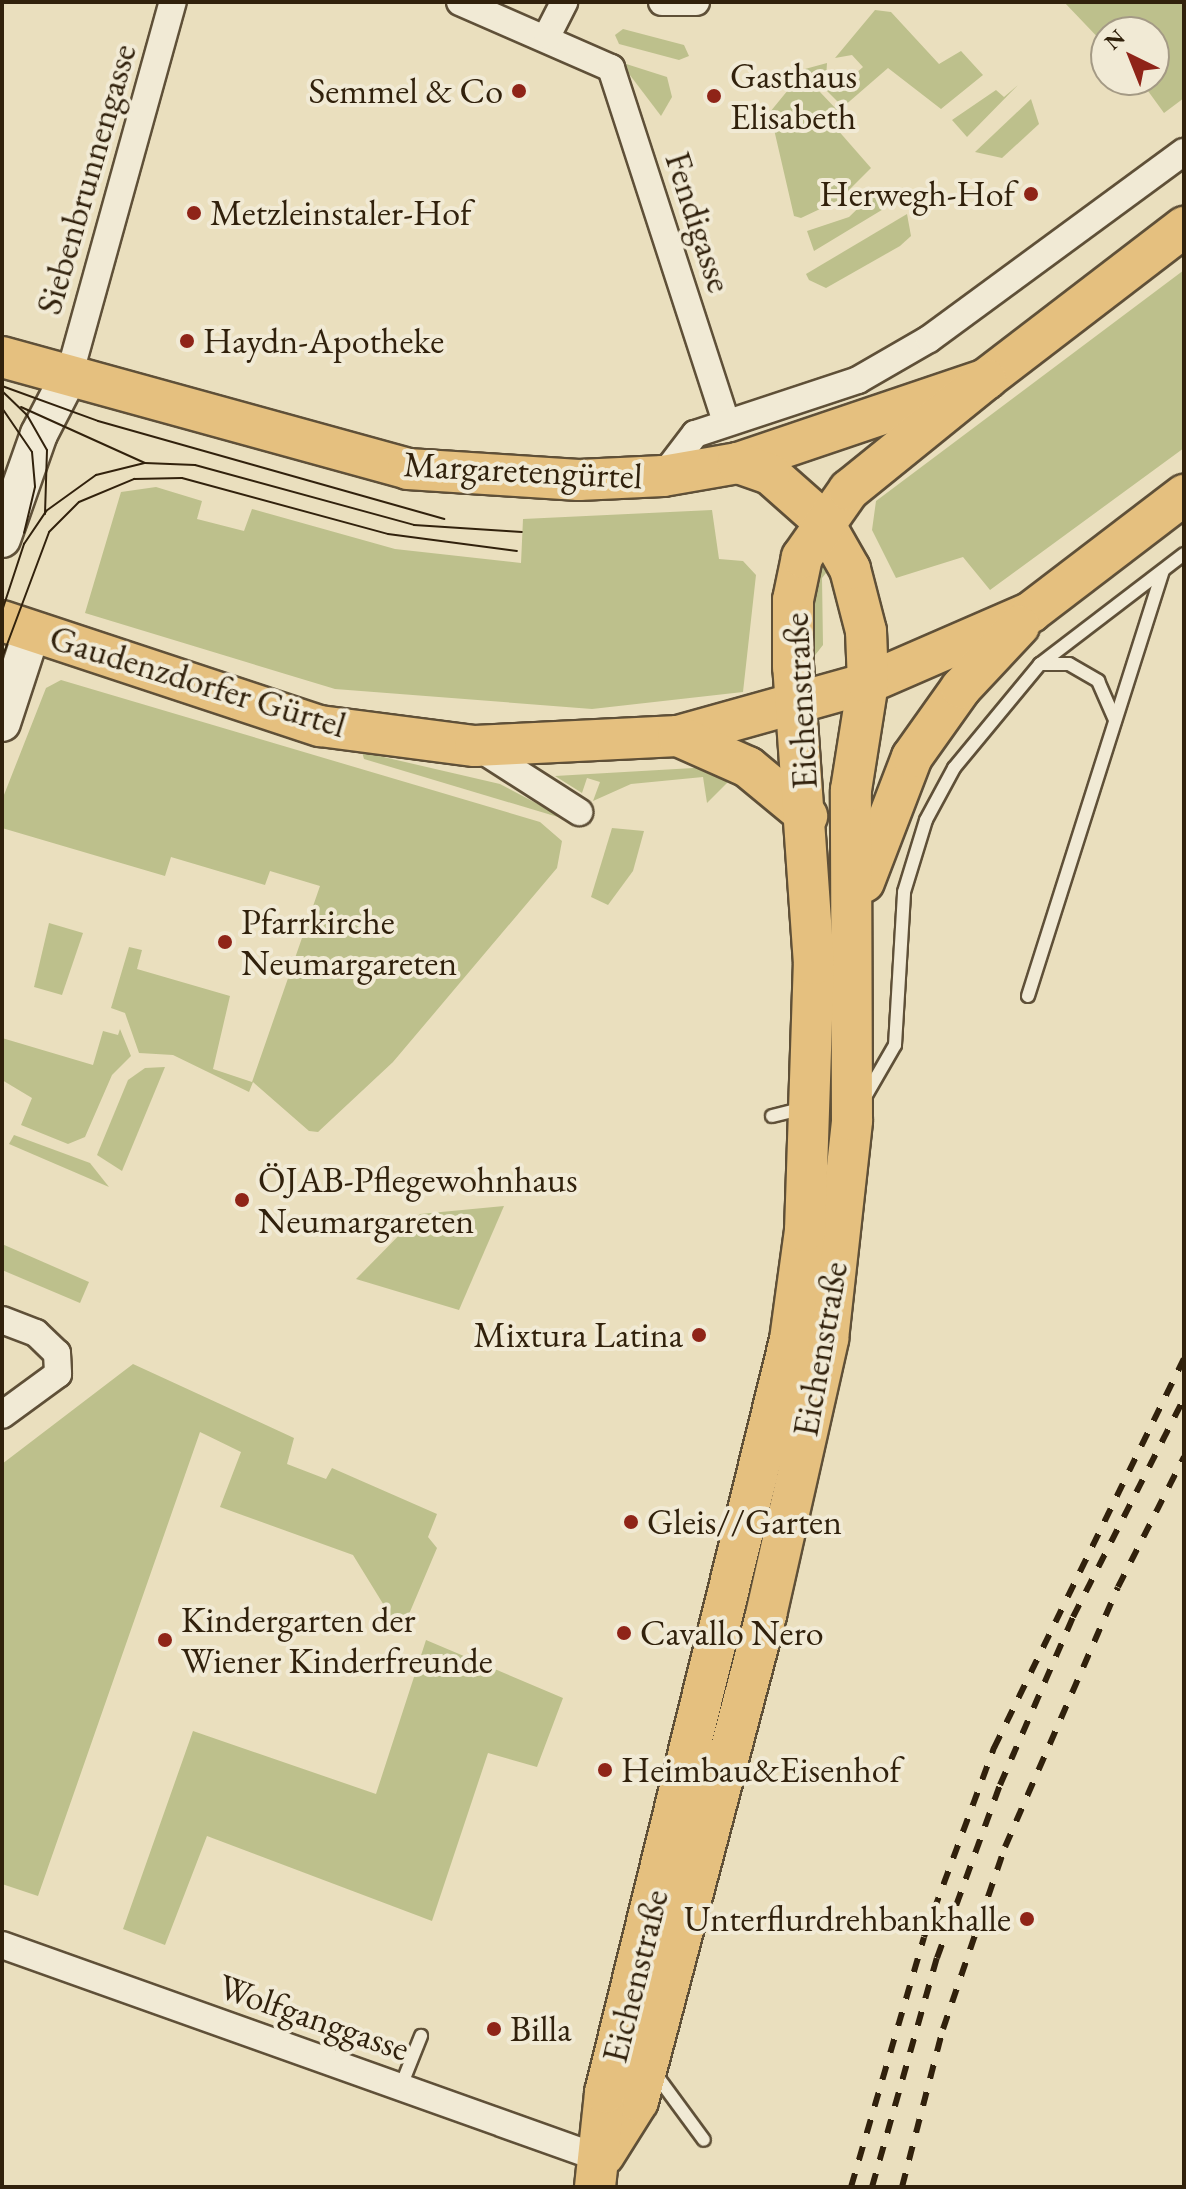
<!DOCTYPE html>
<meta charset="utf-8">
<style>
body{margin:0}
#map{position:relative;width:1186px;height:2189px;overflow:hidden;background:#eadfbe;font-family:"EB Garamond",serif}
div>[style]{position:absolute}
.green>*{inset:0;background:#bdc08c}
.roads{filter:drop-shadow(2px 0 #5f5038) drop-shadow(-2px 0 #5f5038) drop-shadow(0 2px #5f5038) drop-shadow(0 -2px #5f5038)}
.lane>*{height:12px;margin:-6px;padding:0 6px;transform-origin:6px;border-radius:6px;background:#f1ead5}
.street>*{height:26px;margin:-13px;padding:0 13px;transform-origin:13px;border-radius:13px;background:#f1ead5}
.secondary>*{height:36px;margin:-18px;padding:0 18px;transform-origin:18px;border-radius:18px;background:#f1ead5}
.primary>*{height:40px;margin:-20px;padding:0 20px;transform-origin:20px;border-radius:20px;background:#e5c07f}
.tram>*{height:2px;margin:-1px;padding:0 1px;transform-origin:1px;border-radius:1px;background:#31210c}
.rail>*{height:6px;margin-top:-3px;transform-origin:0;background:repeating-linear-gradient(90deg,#31210c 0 14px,transparent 0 28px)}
.dots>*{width:22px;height:22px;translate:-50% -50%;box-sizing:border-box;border:4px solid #f1ead5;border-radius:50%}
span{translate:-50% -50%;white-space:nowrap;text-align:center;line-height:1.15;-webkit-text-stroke:8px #f1ead5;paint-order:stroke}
.poi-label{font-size:36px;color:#31210c}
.left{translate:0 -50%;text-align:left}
.right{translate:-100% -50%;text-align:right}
.street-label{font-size:36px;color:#31210c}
.frame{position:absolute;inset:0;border:4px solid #31210c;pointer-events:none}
.north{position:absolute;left:1090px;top:16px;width:80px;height:80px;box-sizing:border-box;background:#f1ead5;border:2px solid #a49a85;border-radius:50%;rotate:317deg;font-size:22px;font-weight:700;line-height:32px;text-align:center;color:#31210c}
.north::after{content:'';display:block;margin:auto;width:28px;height:36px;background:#8f2418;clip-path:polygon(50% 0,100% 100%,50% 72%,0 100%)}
</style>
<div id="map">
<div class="green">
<div style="clip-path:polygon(1064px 2px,1184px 2px,1184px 98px,1164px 113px,1140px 80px,1154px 80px,1154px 32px,1106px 32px,1106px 46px)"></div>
<div style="clip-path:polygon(875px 10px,891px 12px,939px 64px,961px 51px,983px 75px,941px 109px,888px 68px,843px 107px,805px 69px,827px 63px,826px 79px,837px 90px,863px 67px,852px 55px,835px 58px)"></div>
<div style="clip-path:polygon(623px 29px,684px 45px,689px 56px,679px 60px,619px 44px,615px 35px)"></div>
<div style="clip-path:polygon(620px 62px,667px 77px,672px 97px,661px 116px)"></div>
<div style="clip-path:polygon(802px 73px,838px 111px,836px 128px,871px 168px,839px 200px,801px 218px,794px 216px,770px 112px)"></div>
<div style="clip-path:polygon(1018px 85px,967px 137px,952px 120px,996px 90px,1004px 97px)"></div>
<div style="clip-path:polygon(1031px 99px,1039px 124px,1002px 158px,975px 152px)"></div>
<div style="clip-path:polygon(880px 187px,895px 202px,814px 251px,807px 231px,849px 217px)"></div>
<div style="clip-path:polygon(907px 214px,911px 236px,900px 246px,826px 288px,809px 280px,806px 274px)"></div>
<div style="clip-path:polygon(1184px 270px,1184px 448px,990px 590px,963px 557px,896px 578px,872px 530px,876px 501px)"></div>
<div style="clip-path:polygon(156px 487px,202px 501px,197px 519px,244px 531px,252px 509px,395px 549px,521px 563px,523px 519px,712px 510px,719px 559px,743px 561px,756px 575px,743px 692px,592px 709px,335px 689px,85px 613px,121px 492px)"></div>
<div style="clip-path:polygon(822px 561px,830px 568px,822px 578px,823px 645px,812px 659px,810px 604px)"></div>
<div style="clip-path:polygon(61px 680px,540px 822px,562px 841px,557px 868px,393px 1062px,318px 1132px,309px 1131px,253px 1082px,249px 1092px,173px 1055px,139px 1053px,125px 1013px,111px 1008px,129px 947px,142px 950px,137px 969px,230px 996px,213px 1069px,252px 1082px,320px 886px,270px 871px,265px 885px,171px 857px,165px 876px,2px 828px,2px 800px,46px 688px)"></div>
<div style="clip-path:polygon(362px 752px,500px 784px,568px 820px,364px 759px)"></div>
<div style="clip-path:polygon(711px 767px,734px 776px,707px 803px,703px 777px,631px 784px,593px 801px,600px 782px,587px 778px,582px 793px,555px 776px)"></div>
<div style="clip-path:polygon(612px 828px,644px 831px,633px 871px,608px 905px,591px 897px)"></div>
<div style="clip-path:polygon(49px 923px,83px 933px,62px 995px,34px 987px)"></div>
<div style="clip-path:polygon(120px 1029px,131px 1056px,112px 1075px,85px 1137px,68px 1144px,21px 1125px,32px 1098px,2px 1080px,2px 1038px,93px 1065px,103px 1031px,118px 1035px)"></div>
<div style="clip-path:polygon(165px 1067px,122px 1171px,97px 1155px,128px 1080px,145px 1068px)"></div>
<div style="clip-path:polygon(14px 1135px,90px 1163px,109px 1187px,9px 1144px)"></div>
<div style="clip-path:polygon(504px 1206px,459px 1310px,356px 1279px,420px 1214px)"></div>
<div style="clip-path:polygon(2px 1244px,89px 1282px,80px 1303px,2px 1270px)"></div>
<div style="clip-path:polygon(133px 1364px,294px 1438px,287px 1464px,326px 1479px,332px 1468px,437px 1514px,428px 1537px,437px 1548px,401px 1633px,353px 1555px,220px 1507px,241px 1452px,200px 1432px,38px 1896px,2px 1884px,2px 1464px)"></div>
<div style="clip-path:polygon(426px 1640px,563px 1698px,537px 1767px,488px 1753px,432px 1921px,207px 1836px,165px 1945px,123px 1929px,193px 1731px,376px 1794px)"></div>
</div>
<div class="roads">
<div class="lane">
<div style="left:1040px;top:664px;width:29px"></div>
<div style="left:1069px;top:664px;width:34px;rotate:30deg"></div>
<div style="left:1098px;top:681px;width:43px;rotate:66.4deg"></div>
<div style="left:1028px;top:996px;width:446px;rotate:-72.4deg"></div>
<div style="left:865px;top:1097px;width:60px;rotate:-60deg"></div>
<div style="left:895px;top:1045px;width:153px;rotate:-86.6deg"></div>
<div style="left:904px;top:892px;width:75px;rotate:-73deg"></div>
<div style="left:926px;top:820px;width:59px;rotate:-61.7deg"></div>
<div style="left:954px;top:768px;width:135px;rotate:-50.4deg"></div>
<div style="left:1040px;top:664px;width:181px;rotate:-37.4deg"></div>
<div style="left:772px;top:1116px;width:32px;rotate:-14deg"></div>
<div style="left:654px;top:2072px;width:84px;rotate:53.7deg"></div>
<div style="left:401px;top:2086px;width:54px;rotate:-68.2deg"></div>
</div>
<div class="street">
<div style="left:460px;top:2px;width:165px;rotate:23.6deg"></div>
<div style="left:611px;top:68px;width:371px;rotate:72deg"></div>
<div style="left:662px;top:2px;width:34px"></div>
<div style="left:547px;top:36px;width:38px;rotate:-63deg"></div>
<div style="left:69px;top:376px;width:388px;rotate:-74.5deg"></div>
<div style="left:663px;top:476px;width:53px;rotate:-52.7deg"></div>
<div style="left:695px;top:434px;width:172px;rotate:-18.3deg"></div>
<div style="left:858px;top:380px;width:82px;rotate:-30deg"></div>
<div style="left:929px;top:339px;width:316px;rotate:-36.3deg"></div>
<div style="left:479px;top:748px;width:119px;rotate:32.6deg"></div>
<div style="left:2px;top:1320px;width:36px;rotate:21deg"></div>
<div style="left:36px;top:1333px;width:29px;rotate:44deg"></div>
<div style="left:57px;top:1353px;width:21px;rotate:87deg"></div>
<div style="left:58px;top:1374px;width:69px;rotate:143.8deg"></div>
<div style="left:2px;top:1945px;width:637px;rotate:19.63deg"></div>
</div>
<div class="secondary">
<div style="left:2px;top:539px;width:111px;rotate:-70.6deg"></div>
<div style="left:39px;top:434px;width:65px;rotate:-62.7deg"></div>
<div style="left:2px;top:723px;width:97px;rotate:-71.9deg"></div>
</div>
<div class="primary">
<div style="left:2px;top:357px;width:421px;rotate:15.4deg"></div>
<div style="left:408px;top:469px;width:171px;rotate:3.7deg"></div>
<div style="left:579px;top:480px;width:84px;rotate:-2.7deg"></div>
<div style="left:663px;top:476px;width:76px;rotate:-9.8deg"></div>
<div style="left:738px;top:463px;width:262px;rotate:-18.7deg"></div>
<div style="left:986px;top:379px;width:250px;rotate:-37.5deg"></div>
<div style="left:2px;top:621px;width:335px;rotate:18.3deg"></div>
<div style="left:320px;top:726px;width:156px;rotate:7.4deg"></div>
<div style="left:475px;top:746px;width:203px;rotate:-2.8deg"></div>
<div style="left:678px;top:736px;width:197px;rotate:-15.6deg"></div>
<div style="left:868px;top:683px;width:178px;rotate:-23.5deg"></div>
<div style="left:1031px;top:612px;width:193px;rotate:-37.4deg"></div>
<div style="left:678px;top:736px;width:77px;rotate:23.9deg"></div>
<div style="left:748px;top:767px;width:77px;rotate:39.7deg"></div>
<div style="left:864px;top:882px;width:134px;rotate:-69deg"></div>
<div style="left:912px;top:757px;width:85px;rotate:-54.6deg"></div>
<div style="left:961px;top:688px;width:85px;rotate:-46.9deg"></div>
<div style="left:604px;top:2155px;width:64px;rotate:-57.8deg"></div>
<div style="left:638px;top:2101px;width:503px;rotate:-75.24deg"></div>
<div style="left:766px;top:1615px;width:283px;rotate:-77.3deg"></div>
<div style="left:828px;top:1339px;width:220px;rotate:-83.7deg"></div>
<div style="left:852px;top:1120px;width:330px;rotate:-90.2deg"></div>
<div style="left:851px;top:790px;width:108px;rotate:-81deg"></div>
<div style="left:868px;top:683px;width:52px;rotate:-92.2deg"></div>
<div style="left:866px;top:631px;width:64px;rotate:-104.5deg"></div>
<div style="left:850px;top:569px;width:56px;rotate:-119.7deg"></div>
<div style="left:822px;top:520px;width:69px;rotate:-138.5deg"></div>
<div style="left:770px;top:474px;width:34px;rotate:-161deg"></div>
<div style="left:595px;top:2187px;width:95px;rotate:-83.9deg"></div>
<div style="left:605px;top:2093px;width:775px;rotate:-76.2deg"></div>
<div style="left:790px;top:1340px;width:110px;rotate:-82.2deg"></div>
<div style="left:805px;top:1231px;width:267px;rotate:-88.1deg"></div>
<div style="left:814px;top:964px;width:298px;rotate:-94deg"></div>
<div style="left:793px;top:667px;width:67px;rotate:-90deg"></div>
<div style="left:793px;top:600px;width:44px;rotate:-78.2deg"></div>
<div style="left:802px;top:557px;width:82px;rotate:-55deg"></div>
<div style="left:849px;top:490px;width:176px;rotate:-39deg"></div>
</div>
</div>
<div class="tram">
<div style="left:2px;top:386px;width:102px;rotate:20deg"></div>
<div style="left:98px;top:421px;width:360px;rotate:15.8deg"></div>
<div style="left:2px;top:391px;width:35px;rotate:44deg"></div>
<div style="left:27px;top:415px;width:40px;rotate:60.3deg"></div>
<div style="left:47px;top:450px;width:64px;rotate:91.8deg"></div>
<div style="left:21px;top:407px;width:136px;rotate:24.3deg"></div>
<div style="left:2px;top:408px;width:53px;rotate:55.7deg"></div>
<div style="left:32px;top:452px;width:35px;rotate:85deg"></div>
<div style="left:35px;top:487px;width:47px;rotate:103.4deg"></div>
<div style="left:2px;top:611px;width:71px;rotate:-71.8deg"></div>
<div style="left:24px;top:544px;width:40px;rotate:-56deg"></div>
<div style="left:46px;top:511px;width:62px;rotate:-35.8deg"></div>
<div style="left:96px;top:475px;width:50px;rotate:-13.8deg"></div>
<div style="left:145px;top:463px;width:50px;rotate:2.3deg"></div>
<div style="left:195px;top:465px;width:227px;rotate:15.3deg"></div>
<div style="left:414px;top:525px;width:108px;rotate:3.7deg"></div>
<div style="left:2px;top:658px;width:134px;rotate:-69.5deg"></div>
<div style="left:49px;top:532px;width:42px;rotate:-45deg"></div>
<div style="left:79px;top:502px;width:60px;rotate:-22.7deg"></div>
<div style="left:134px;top:479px;width:48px;rotate:-1.2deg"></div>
<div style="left:182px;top:478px;width:213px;rotate:15.2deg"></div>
<div style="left:388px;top:534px;width:130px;rotate:7.5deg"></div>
</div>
<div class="rail">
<div style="left:851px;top:2187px;width:260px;rotate:-73.7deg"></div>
<div style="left:924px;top:1937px;width:202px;rotate:-69.7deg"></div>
<div style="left:994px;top:1748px;width:433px;rotate:-64deg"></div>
<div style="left:872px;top:2187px;width:238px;rotate:-74.2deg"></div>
<div style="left:937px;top:1958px;width:184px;rotate:-70deg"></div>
<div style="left:1000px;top:1785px;width:183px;rotate:-66.5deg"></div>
<div style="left:1073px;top:1617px;width:246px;rotate:-63.1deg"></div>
<div style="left:902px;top:2187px;width:163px;rotate:-75.5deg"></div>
<div style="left:943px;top:2029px;width:192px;rotate:-71.2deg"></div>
<div style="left:1005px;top:1847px;width:283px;rotate:-66.5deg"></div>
<div style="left:1118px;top:1587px;width:146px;rotate:-63.1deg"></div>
</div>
<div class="dots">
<div style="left:519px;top:91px;background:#8f2418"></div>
<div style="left:714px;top:96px;background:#8f2418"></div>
<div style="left:1031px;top:194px;background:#8f2418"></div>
<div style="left:194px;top:213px;background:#8f2418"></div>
<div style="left:187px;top:341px;background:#8f2418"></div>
<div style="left:225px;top:942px;background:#8f2418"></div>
<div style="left:242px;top:1200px;background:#8f2418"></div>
<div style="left:699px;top:1335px;background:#8f2418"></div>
<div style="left:631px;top:1522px;background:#8f2418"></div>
<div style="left:624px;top:1633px;background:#8f2418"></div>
<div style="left:165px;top:1640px;background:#8f2418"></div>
<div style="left:605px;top:1770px;background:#8f2418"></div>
<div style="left:1027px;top:1919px;background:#8f2418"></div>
<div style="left:494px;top:2029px;background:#8f2418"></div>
</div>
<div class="poi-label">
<span class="left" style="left:730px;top:96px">Gasthaus<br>Elisabeth</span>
<span class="right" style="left:503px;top:91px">Semmel &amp; Co</span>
<span class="right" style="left:1015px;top:194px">Herwegh-Hof</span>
<span class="left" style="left:210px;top:213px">Metzleinstaler-Hof</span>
<span class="left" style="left:203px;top:341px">Haydn-Apotheke</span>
<span class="left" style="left:241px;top:942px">Pfarrkirche<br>Neumargareten</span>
<span class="left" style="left:258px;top:1200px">ÖJAB-Pflegewohnhaus<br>Neumargareten</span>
<span class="right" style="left:683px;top:1335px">Mixtura Latina</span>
<span class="left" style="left:647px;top:1522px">Gleis//Garten</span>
<span class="left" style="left:181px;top:1640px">Kindergarten der<br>Wiener Kinderfreunde</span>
<span class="left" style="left:640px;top:1633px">Cavallo Nero</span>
<span class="left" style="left:621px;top:1770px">Heimbau&amp;Eisenhof</span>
<span class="right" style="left:1011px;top:1919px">Unterflurdrehbankhalle</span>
<span class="left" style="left:510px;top:2029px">Billa</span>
</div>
<div class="street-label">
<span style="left:86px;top:179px;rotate:-74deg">Siebenbrunnengasse</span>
<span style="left:699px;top:222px;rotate:72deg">Fendigasse</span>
<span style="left:523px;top:470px;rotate:3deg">Margaretengürtel</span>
<span style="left:198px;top:681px;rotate:17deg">Gaudenzdorfer Gürtel</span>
<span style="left:800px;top:701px;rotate:-93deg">Eichenstraße</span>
<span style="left:820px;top:1349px;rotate:-80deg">Eichenstraße</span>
<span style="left:635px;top:1976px;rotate:-76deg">Eichenstraße</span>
<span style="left:314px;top:2017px;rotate:19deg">Wolfganggasse</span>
</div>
<div class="frame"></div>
<div class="north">N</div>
</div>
